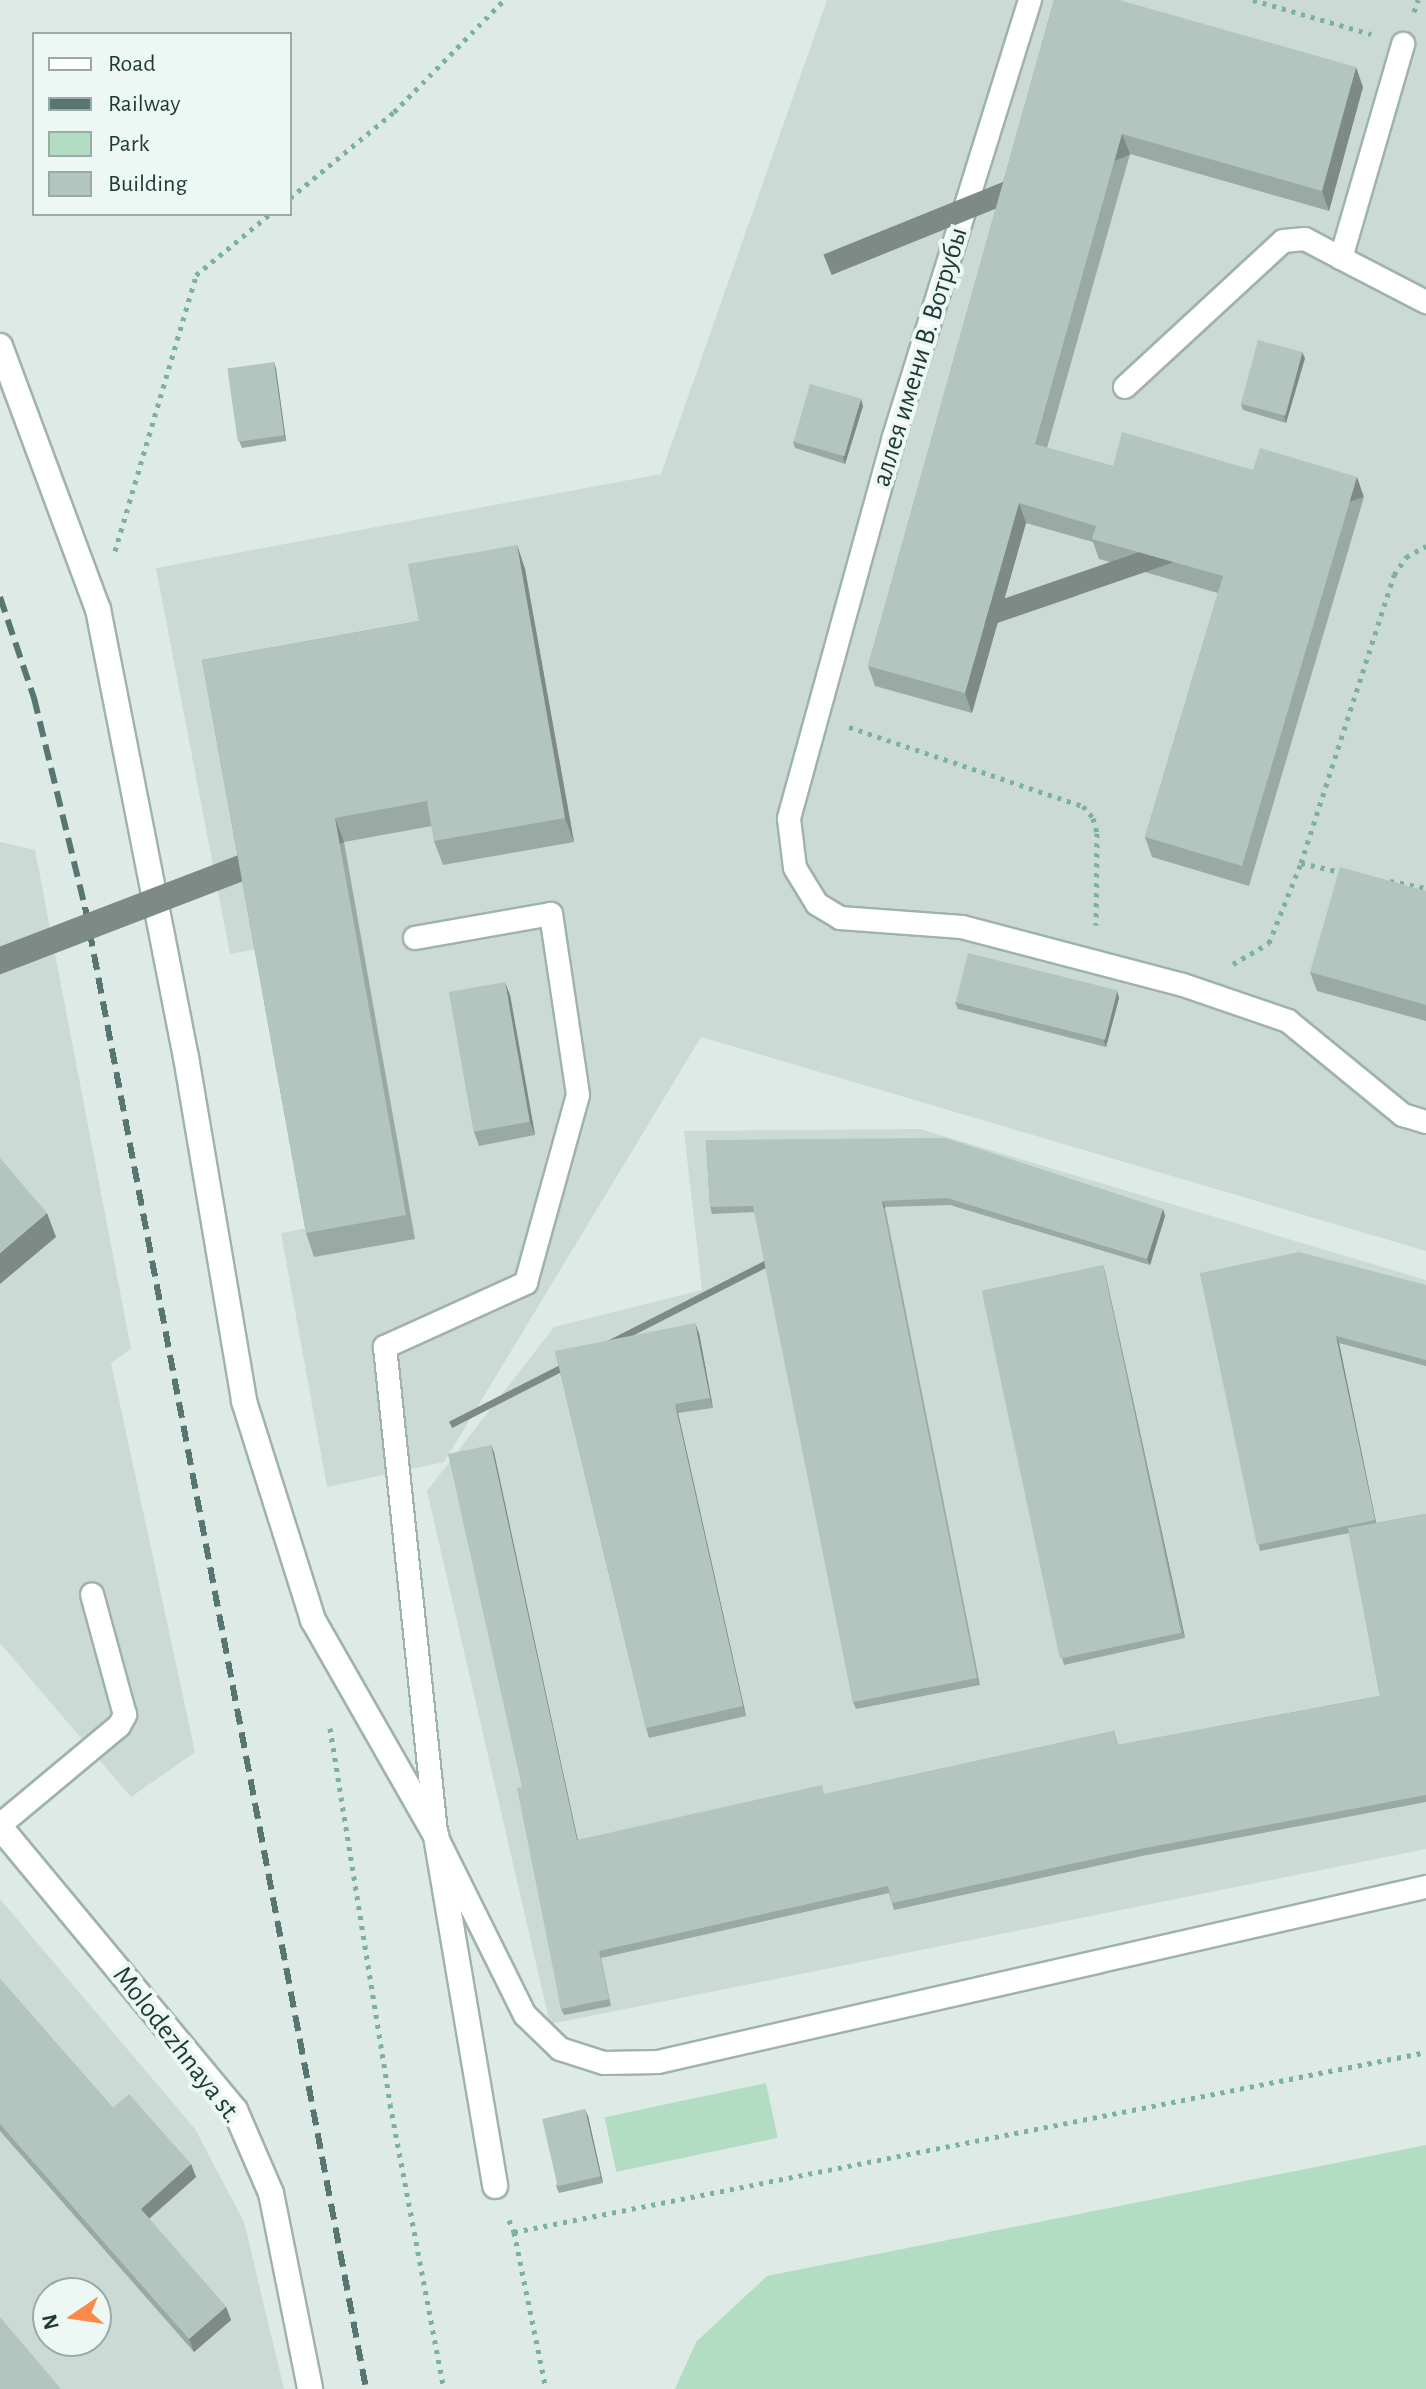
<!DOCTYPE html>
<meta charset="utf-8">
<style>
body{margin:0}
#map{position:relative;width:1426px;height:2389px;overflow:hidden;background:#ddeae6;font-family:"Alegreya Sans",sans-serif}
div>[style]{position:absolute}
.built>*{inset:0;background:#cbdad5}
.green>*{inset:0;background:#b3ddc3;transform-origin:0 0}
.path>*{height:5px;margin-top:-2.5px;transform-origin:0;background:repeating-linear-gradient(90deg,#7bb0a5 0 4px,transparent 0 10px)}
.roads{filter:drop-shadow(2px 0 #a0b2ae) drop-shadow(-2px 0 #a0b2ae) drop-shadow(0 2px #a0b2ae) drop-shadow(0 -2px #a0b2ae)}
.service>*{height:22px;margin:-11px;padding:0 11px;transform-origin:11px;border-radius:11px;background:#fff}
.minor>*{height:24px;margin:-12px;padding:0 12px;transform-origin:12px;border-radius:12px;background:#fff}
.secondary>*{height:24px;margin:-12px;padding:0 12px;transform-origin:12px;border-radius:12px;background:#fff}
.rail>*{height:6px;margin-top:-3px;transform-origin:0;background:repeating-linear-gradient(90deg,#577671 0 16px,transparent 0 24px)}
.wall>*{inset:0;background:#99a9a4}
.shaded-wall>*{inset:0;background:#7d8a86;transform-origin:0 0}
.building>*{inset:0;background:#b2c5bf;transform-origin:0 0}
span{translate:-50% -50%;white-space:nowrap;text-align:center;line-height:1.15;-webkit-text-stroke:8px #edf7f3;paint-order:stroke}
.street-label{font-size:28px;color:#1e3a36}
.legend{position:absolute;left:32px;top:32px;width:260px;height:184px;box-sizing:border-box;background:#edf7f3;border:2px solid #9aaba7;margin:0;padding:10px 14px;list-style:none;font-size:24px;color:#1e3a36}
.legend li{display:flex;align-items:center;gap:16px;height:40px}
.legend b{width:40px;border:2px solid #9aaba7}
.north{position:absolute;left:32px;top:2277px;width:80px;height:80px;box-sizing:border-box;background:#edf7f3;border:2px solid #9aaba7;border-radius:50%;rotate:257deg;font-size:22px;font-weight:700;line-height:32px;text-align:center;color:#1e3a36}
.north::after{content:'';display:block;margin:auto;width:28px;height:36px;background:#fb8949;clip-path:polygon(50% 0,100% 100%,50% 72%,0 100%)}
</style>
<div id="map">
<div class="built">
<div style="clip-path:polygon(827px 0,1426px 0,1426px 1251px,701px 1037px,444px 1462px,327px 1487px,281px 1233px,308px 1228px,258px 949px,230px 954px,156px 568px,661px 474px)"></div>
<div style="clip-path:polygon(0 842px,35px 850px,131px 1349px,111px 1363px,195px 1752px,131px 1797px,0 1643px)"></div>
<div style="clip-path:polygon(920px 1129px,1426px 1280px,1426px 1849px,550px 2024px,427px 1491px,554px 1327px,702px 1290px,684px 1131px)"></div>
<div style="clip-path:polygon(evenodd,0 1899px,195px 2129px,244px 2222px,284px 2389px,0 2389px,0 1899px,48px 2293px,96px 2293px,96px 2341px,48px 2341px,48px 2293px)"></div>
</div>
<div class="green">
<div style="left:766px;top:2083px;width:56px;height:165px;rotate:78deg"></div>
<div style="clip-path:polygon(1426px 2145px,1426px 2389px,675px 2389px,696px 2342px,767px 2276px)"></div>
</div>
<div class="path">
<div style="left:1253px;top:0;width:123px;rotate:16.1deg"></div>
<div style="left:1414px;top:12px;width:13px;rotate:-72deg"></div>
<div style="left:290px;top:198px;width:135px;rotate:-39.6deg"></div>
<div style="left:394px;top:112px;width:157px;rotate:-45.5deg"></div>
<div style="left:115px;top:551px;width:288px;rotate:-73.6deg"></div>
<div style="left:196px;top:275px;width:96px;rotate:-39.5deg"></div>
<div style="left:849px;top:727px;width:247px;rotate:18.7deg"></div>
<div style="left:1083px;top:806px;width:16px;rotate:50deg"></div>
<div style="left:1093px;top:818px;width:16px;rotate:75deg"></div>
<div style="left:1097px;top:833px;width:92px;rotate:90.6deg"></div>
<div style="left:1301px;top:863px;width:41px;rotate:12.7deg"></div>
<div style="left:1390px;top:881px;width:36px;rotate:11deg"></div>
<div style="left:1233px;top:964px;width:42px;rotate:-30.3deg"></div>
<div style="left:1269px;top:943px;width:86px;rotate:-68.2deg"></div>
<div style="left:1301px;top:863px;width:303px;rotate:-72.1deg"></div>
<div style="left:1394px;top:575px;width:22px;rotate:-56deg"></div>
<div style="left:1406px;top:557px;width:23px;rotate:-29deg"></div>
<div style="left:330px;top:1728px;width:381px;rotate:80.9deg"></div>
<div style="left:390px;top:2104px;width:290px;rotate:79.3deg"></div>
<div style="left:509px;top:2220px;width:13px;rotate:67deg"></div>
<div style="left:514px;top:2232px;width:930px;rotate:-11.16deg"></div>
<div style="left:514px;top:2232px;width:160px;rotate:78.5deg"></div>
</div>
<div class="roads">
<div class="service">
<div style="left:1030px;top:0;width:458px;rotate:107.3deg"></div>
<div style="left:894px;top:437px;width:396px;rotate:105.4deg"></div>
<div style="left:789px;top:819px;width:49px;rotate:83deg"></div>
<div style="left:795px;top:868px;width:42px;rotate:58.6deg"></div>
<div style="left:817px;top:904px;width:27px;rotate:31deg"></div>
<div style="left:840px;top:918px;width:122px;rotate:4.2deg"></div>
<div style="left:962px;top:927px;width:228px;rotate:14.7deg"></div>
<div style="left:1183px;top:985px;width:111px;rotate:18.9deg"></div>
<div style="left:1288px;top:1021px;width:149px;rotate:39.3deg"></div>
<div style="left:1403px;top:1115px;width:24px;rotate:17deg"></div>
<div style="left:1341px;top:258px;width:96px;rotate:27.4deg"></div>
<div style="left:1125px;top:387px;width:215px;rotate:-42.7deg"></div>
<div style="left:1283px;top:241px;width:22px;rotate:-5deg"></div>
<div style="left:1305px;top:239px;width:41px;rotate:27.8deg"></div>
<div style="left:1341px;top:258px;width:223px;rotate:-73.8deg"></div>
<div style="left:415px;top:938px;width:138px;rotate:-10deg"></div>
<div style="left:551px;top:914px;width:183px;rotate:81.5deg"></div>
<div style="left:578px;top:1095px;width:195px;rotate:105.5deg"></div>
<div style="left:526px;top:1283px;width:155px;rotate:155.6deg"></div>
<div style="left:385px;top:1347px;width:492px;rotate:84deg"></div>
<div style="left:436px;top:1836px;width:200px;rotate:63.6deg"></div>
<div style="left:525px;top:2015px;width:49px;rotate:44.2deg"></div>
<div style="left:560px;top:2049px;width:46px;rotate:17.7deg"></div>
<div style="left:604px;top:2063px;width:54px;rotate:-1.1deg"></div>
<div style="left:658px;top:2062px;width:788px;rotate:-12.84deg"></div>
<div style="left:0;top:1825px;width:155px;rotate:-39.8deg"></div>
<div style="left:119px;top:1726px;width:13px;rotate:-61deg"></div>
<div style="left:125px;top:1715px;width:125px;rotate:-105.3deg"></div>
</div>
<div class="minor">
<div style="left:0;top:346px;width:281px;rotate:69.6deg"></div>
<div style="left:98px;top:609px;width:457px;rotate:78.9deg"></div>
<div style="left:186px;top:1057px;width:349px;rotate:80.4deg"></div>
<div style="left:244px;top:1401px;width:230px;rotate:72.5deg"></div>
<div style="left:313px;top:1620px;width:249px;rotate:60.3deg"></div>
<div style="left:436px;top:1836px;width:355px;rotate:80.4deg"></div>
</div>
<div class="secondary">
<div style="left:0;top:1827px;width:368px;rotate:50.3deg"></div>
<div style="left:235px;top:2110px;width:90px;rotate:66.6deg"></div>
<div style="left:271px;top:2193px;width:200px;rotate:78.7deg"></div>
</div>
</div>
<div class="rail">
<div style="left:0;top:597px;width:107px;rotate:71.4deg"></div>
<div style="left:34px;top:698px;width:215px;rotate:76.3deg"></div>
<div style="left:85px;top:907px;width:1508px;rotate:79.26deg"></div>
</div>
<div class="wall">
<div style="clip-path:polygon(1054px 0,1363px 87px,1329px 211px,1130px 154px,1047px 448px,1113px 466px,1253px 470px,1364px 497px,1249px 886px,1152px 857px,1145px 837px,1218px 593px,1099px 559px,1093px 542px,1026px 523px,972px 713px,875px 686px,868px 666px)"></div>
<div style="clip-path:polygon(1305px 358px,1286px 423px,1243px 410px,1241px 404px)"></div>
<div style="clip-path:polygon(274px 362px,276px 369px,286px 441px,242px 448px,239px 441px)"></div>
<div style="clip-path:polygon(863px 406px,845px 464px,795px 448px,793px 442px)"></div>
<div style="clip-path:polygon(517px 545px,525px 569px,574px 842px,443px 865px,434px 841px,432px 826px,344px 842px,415px 1239px,314px 1257px,306px 1233px,202px 660px,419px 621px)"></div>
<div style="clip-path:polygon(1426px 891px,1426px 1021px,1317px 991px,1310px 972px)"></div>
<div style="clip-path:polygon(1117px 991px,1119px 998px,1106px 1047px,958px 1009px,955px 1002px)"></div>
<div style="clip-path:polygon(510px 995px,535px 1135px,479px 1146px,474px 1132px)"></div>
<div style="clip-path:polygon(706px 1140px,1163px 1209px,1165px 1216px,1150px 1265px,950px 1205px,885px 1207px,980px 1685px,856px 1709px,853px 1702px,755px 1212px,712px 1214px,710px 1207px)"></div>
<div style="clip-path:polygon(1103px 1265px,1185px 1638px,1064px 1665px,1062px 1658px)"></div>
<div style="clip-path:polygon(1200px 1273px,1426px 1285px,1426px 1366px,1339px 1343px,1376px 1523px,1426px 1514px,1426px 1802px,1142px 1856px,894px 1910px,889px 1893px,601px 1958px,611px 2006px,564px 2015px,561px 2009px,522px 1787px,491px 1445px,578px 1840px,825px 1794px,1114px 1731px,1118px 1745px,1380px 1696px,1349px 1533px,1260px 1551px)"></div>
<div style="clip-path:polygon(699px 1333px,713px 1408px,678px 1413px,746px 1716px,649px 1738px,646px 1728px,555px 1351px)"></div>
<div style="clip-path:polygon(0 1979px,113px 2108px,191px 2164px,196px 2177px,149px 2219px,226px 2307px,231px 2320px,194px 2352px,0 2131px)"></div>
<div style="clip-path:polygon(588px 2116px,603px 2183px,559px 2193px,556px 2186px)"></div>
</div>
<div class="shaded-wall">
<div style="clip-path:polygon(1356px 67px,1363px 87px,1329px 211px,1322px 191px)"></div>
<div style="left:1122px;top:134px;width:22px;height:322px;rotate:68deg"></div>
<div style="clip-path:polygon(1302px 352px,1305px 358px,1286px 423px,1284px 416px)"></div>
<div style="clip-path:polygon(274px 362px,276px 369px,286px 441px,284px 435px)"></div>
<div style="clip-path:polygon(861px 399px,863px 406px,845px 464px,843px 457px)"></div>
<div style="left:1357px;top:477px;width:21px;height:406px;rotate:71deg"></div>
<div style="clip-path:polygon(1019px 503px,1026px 523px,972px 713px,965px 693px)"></div>
<div style="clip-path:polygon(517px 545px,525px 569px,574px 842px,565px 818px)"></div>
<div style="left:335px;top:818px;width:26px;height:403px;rotate:69deg"></div>
<div style="clip-path:polygon(505px 982px,510px 995px,535px 1135px,530px 1122px)"></div>
<div style="clip-path:polygon(1117px 991px,1119px 998px,1106px 1047px,1104px 1041px)"></div>
<div style="left:882px;top:1201px;width:7px;height:486px;rotate:63deg"></div>
<div style="clip-path:polygon(1163px 1209px,1165px 1216px,1150px 1265px,1147px 1259px)"></div>
<div style="clip-path:polygon(47px 1213px,56px 1237px,0 1284px,0 1253px)"></div>
<div style="clip-path:polygon(1103px 1265px,1105px 1272px,1185px 1638px,1183px 1632px)"></div>
<div style="clip-path:polygon(695px 1323px,699px 1333px,713px 1408px,710px 1398px)"></div>
<div style="clip-path:polygon(1336px 1336px,1339px 1343px,1377px 1527px,1375px 1520px)"></div>
<div style="clip-path:polygon(675px 1404px,678px 1413px,746px 1716px,743px 1706px)"></div>
<div style="clip-path:polygon(491px 1445px,494px 1452px,579px 1847px,577px 1840px)"></div>
<div style="clip-path:polygon(585px 2109px,588px 2116px,603px 2183px,600px 2176px)"></div>
<div style="clip-path:polygon(191px 2164px,196px 2177px,145px 2222px,141px 2209px)"></div>
<div style="clip-path:polygon(226px 2307px,231px 2320px,194px 2352px,189px 2339px)"></div>
</div>
<div class="building">
<div style="clip-path:polygon(1054px 0,1119px 0,1356px 67px,1322px 191px,1122px 134px,1035px 444px,1113px 466px,1122px 432px,1253px 470px,1260px 448px,1357px 477px,1242px 866px,1145px 837px,1223px 576px,1092px 539px,1096px 526px,1019px 503px,965px 693px,868px 666px)"></div>
<div style="left:1258px;top:340px;width:46px;height:66px;rotate:15deg"></div>
<div style="left:274px;top:362px;width:74px;height:47px;rotate:82deg"></div>
<div style="left:810px;top:384px;width:53px;height:60px;rotate:16deg"></div>
<div style="clip-path:polygon(517px 545px,565px 818px,434px 841px,427px 801px,335px 818px,406px 1215px,306px 1233px,202px 660px,419px 621px,408px 564px)"></div>
<div style="clip-path:polygon(1340px 867px,1426px 891px,1426px 1005px,1310px 972px)"></div>
<div style="left:968px;top:953px;width:154px;height:51px;rotate:14deg"></div>
<div style="left:505px;top:982px;width:142px;height:57px;rotate:80deg"></div>
<div style="clip-path:polygon(946px 1138px,1163px 1209px,1147px 1259px,947px 1198px,882px 1201px,977px 1678px,853px 1702px,753px 1206px,710px 1207px,706px 1140px)"></div>
<div style="clip-path:polygon(0 1158px,47px 1213px,0 1253px)"></div>
<div style="clip-path:polygon(1299px 1252px,1426px 1285px,1426px 1360px,1336px 1336px,1375px 1520px,1257px 1545px,1200px 1273px)"></div>
<div style="left:1103px;top:1265px;width:376px;height:124px;rotate:78deg"></div>
<div style="clip-path:polygon(695px 1323px,710px 1398px,675px 1404px,743px 1706px,646px 1728px,555px 1351px)"></div>
<div style="clip-path:polygon(491px 1445px,577px 1840px,822px 1785px,824px 1794px,1114px 1731px,1117px 1745px,1380px 1696px,1348px 1528px,1426px 1514px,1426px 1795px,1140px 1849px,892px 1903px,888px 1886px,599px 1951px,609px 1999px,561px 2009px,517px 1788px,522px 1787px,448px 1454px)"></div>
<div style="clip-path:polygon(0 1979px,113px 2108px,129px 2094px,191px 2164px,141px 2209px,226px 2307px,189px 2339px,0 2124px)"></div>
<div style="left:585px;top:2109px;width:69px;height:44px;rotate:77deg"></div>
<div style="clip-path:polygon(0 2317px,61px 2389px,0 2389px)"></div>
</div>
<div class="street-label">
<span style="left:920px;top:357px;rotate:-73deg">аллея имени В. Вотрубы</span>
<span style="left:177px;top:2045px;rotate:52deg">Molodezhnaya st.</span>
</div>
<ul class="legend">
<li><b style="height:10px;background:#fff"></b>Road</li>
<li><b style="height:10px;background:#577671"></b>Railway</li>
<li><b style="height:22px;background:#b3ddc3"></b>Park</li>
<li><b style="height:22px;background:#b2c5bf"></b>Building</li>
</ul>
<div class="north">N</div>
</div>
